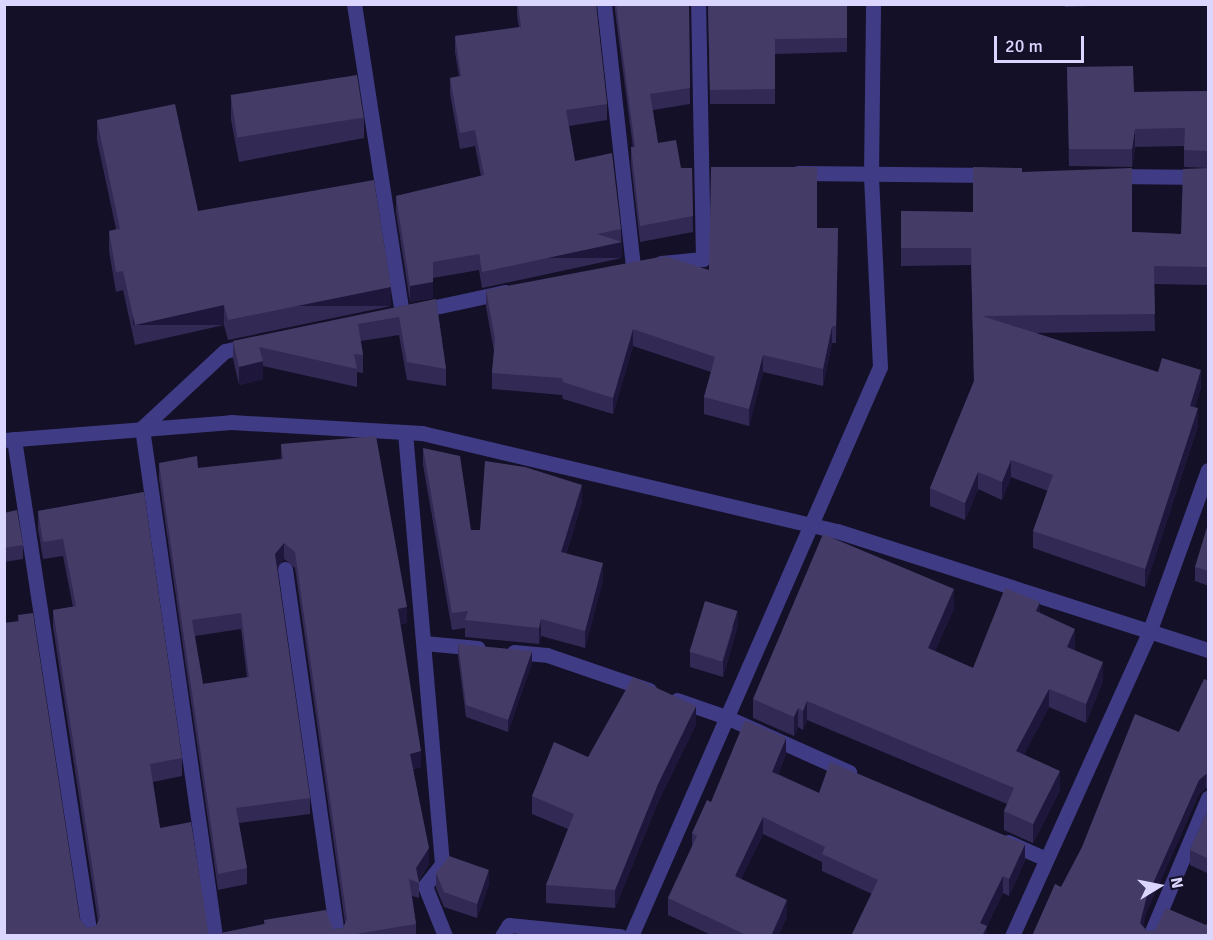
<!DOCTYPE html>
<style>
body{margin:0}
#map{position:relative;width:1213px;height:940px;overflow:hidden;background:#141027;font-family:Signika,sans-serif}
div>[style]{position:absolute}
.minor>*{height:15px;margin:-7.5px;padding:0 7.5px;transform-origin:7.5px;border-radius:7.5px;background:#3f3b85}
.wall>*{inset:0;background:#322955}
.shaded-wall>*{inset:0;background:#1e173b;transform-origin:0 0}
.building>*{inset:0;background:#443c67;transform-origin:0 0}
span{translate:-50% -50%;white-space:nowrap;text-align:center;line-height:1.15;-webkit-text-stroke:5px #141027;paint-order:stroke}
.frame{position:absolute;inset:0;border:6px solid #dbd6ff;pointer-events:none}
.north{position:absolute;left:1129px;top:856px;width:60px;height:60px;-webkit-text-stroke:4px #141027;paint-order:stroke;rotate:80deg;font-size:16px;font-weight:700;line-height:24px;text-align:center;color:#dbd6ff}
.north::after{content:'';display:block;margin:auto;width:21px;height:27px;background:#dbd6ff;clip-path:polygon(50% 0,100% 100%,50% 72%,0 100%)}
.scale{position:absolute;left:994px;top:36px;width:90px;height:27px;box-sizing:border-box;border:3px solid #dbd6ff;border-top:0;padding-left:8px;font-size:18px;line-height:21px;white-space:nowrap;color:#dbd6ff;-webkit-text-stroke:4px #141027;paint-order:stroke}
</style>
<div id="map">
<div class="minor">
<div style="left:354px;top:4px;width:314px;rotate:81.2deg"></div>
<div style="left:604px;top:4px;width:264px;rotate:83.7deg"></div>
<div style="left:798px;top:173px;width:195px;rotate:0.6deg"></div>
<div style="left:1113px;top:176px;width:95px;rotate:0.6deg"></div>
<div style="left:661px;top:263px;width:42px;rotate:-5.4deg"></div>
<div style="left:703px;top:259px;width:255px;rotate:-91.1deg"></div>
<div style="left:417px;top:311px;width:90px;rotate:-12.2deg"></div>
<div style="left:405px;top:432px;width:434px;rotate:85.1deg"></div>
<div style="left:442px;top:864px;width:28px;rotate:128deg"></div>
<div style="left:425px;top:886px;width:54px;rotate:68.2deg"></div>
<div style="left:14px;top:439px;width:503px;rotate:81.31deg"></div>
<div style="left:4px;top:440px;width:228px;rotate:-4.5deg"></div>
<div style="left:231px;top:422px;width:191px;rotate:3.3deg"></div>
<div style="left:422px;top:433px;width:426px;rotate:13.3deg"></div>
<div style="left:837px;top:531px;width:390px;rotate:17.8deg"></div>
<div style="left:285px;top:569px;width:371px;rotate:81.9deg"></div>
<div style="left:424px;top:643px;width:54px;rotate:5.3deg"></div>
<div style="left:514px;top:652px;width:33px;rotate:5deg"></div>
<div style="left:547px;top:655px;width:108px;rotate:18.9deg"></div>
<div style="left:677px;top:700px;width:52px;rotate:19.1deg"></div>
<div style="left:726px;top:717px;width:135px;rotate:24.1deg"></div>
<div style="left:1008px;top:842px;width:42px;rotate:24.1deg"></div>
<div style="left:215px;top:936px;width:513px;rotate:-98.18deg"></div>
<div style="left:142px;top:428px;width:113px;rotate:-42.9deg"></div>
<div style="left:225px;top:351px;width:28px;rotate:-13deg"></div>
<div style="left:502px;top:936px;width:13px;rotate:-58deg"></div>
<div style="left:509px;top:925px;width:112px;rotate:5.7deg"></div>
<div style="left:631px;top:936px;width:621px;rotate:-66.37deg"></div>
<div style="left:880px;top:367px;width:193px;rotate:-92.7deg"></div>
<div style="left:871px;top:174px;width:170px;rotate:-89.3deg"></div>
<div style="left:1012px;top:936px;width:336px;rotate:-65.7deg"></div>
<div style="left:1150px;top:630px;width:170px;rotate:-70.1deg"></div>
<div style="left:1150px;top:936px;width:150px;rotate:-67.2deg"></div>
</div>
<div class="wall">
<div style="clip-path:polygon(517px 4px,596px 4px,607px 104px,607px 120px,569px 126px,575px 161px,621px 229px,622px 258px,482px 288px,479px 270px,433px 278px,433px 298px,410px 302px,396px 212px,396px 196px,481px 176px,475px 146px,460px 149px,450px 94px,450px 78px,459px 76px,455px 52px,455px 36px,519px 27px,517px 16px)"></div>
<div style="clip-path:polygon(614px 4px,689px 4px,690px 104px,653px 110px,658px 143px,681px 168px,692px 168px,693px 232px,640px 242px,631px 164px,631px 147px,633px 147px)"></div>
<div style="clip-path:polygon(708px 4px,847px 4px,847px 52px,775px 54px,775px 104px,710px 104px)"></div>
<div style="clip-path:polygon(1065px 4px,1137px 4px,1065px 7px)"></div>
<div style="clip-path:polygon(1067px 67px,1134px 92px,1209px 91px,1209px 285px,1154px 284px,1155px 331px,1036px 333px,1201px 387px,1195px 407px,1198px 426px,1145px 587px,1033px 548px,1033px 531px,1048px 491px,1011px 477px,1002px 500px,978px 489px,965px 520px,930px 506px,930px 488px,974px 382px,971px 265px,901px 266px,901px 211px,973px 212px,1022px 172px,1132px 232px,1181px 234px,1208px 168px,1184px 167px,1184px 146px,1135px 147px,1132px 167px,1069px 166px)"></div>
<div style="clip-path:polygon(231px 99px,364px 117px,364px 138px,239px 162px,231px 120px)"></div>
<div style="clip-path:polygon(97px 120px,198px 211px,391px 306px,228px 340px,224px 325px,135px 345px,123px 290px,116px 292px,109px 251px,109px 231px,116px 229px,97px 140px)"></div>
<div style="clip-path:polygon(817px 228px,838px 228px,836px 343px,832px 343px,823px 386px,763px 372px,749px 426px,704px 414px,704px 397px,711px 372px,633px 346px,613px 414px,563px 399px,562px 395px,492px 389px,492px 373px,494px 351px,486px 307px,486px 290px,709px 270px)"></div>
<div style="clip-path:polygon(436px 299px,446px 369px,446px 386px,407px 380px,399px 335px,361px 341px,363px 355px,363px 373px,357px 372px,357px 387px,263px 366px,263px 379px,239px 385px,233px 359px,233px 341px)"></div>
<div style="clip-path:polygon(evenodd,281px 444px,407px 623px,400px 624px,421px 767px,413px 769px,429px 864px,419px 880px,419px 898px,412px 896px,416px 924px,416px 936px,221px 936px,221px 933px,264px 924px,264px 920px,333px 929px,343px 928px,345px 923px,295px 568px,284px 559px,277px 568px,310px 798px,310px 814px,239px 823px,247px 868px,247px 884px,218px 890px,159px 479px,159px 463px,198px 468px,281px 459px,281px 444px,241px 629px,247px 677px,203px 684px,195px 636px,241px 629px)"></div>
<div style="clip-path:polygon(423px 448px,471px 530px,480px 530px,582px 502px,566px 554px,603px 580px,585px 648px,541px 636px,539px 644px,465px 637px,465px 628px,452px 630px,423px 465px)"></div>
<div style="clip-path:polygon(144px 492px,182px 758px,182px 776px,153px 782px,160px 828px,209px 936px,4px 936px,18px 615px,80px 920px,87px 928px,96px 926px,98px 922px,53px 627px,53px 610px,73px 607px,63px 556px,43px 559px,38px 529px,38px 511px)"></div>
<div style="clip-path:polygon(4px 513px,23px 545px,23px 559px,4px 562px)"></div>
<div style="clip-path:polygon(1209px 525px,1209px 586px,1195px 581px,1195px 567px)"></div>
<div style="clip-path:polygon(954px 608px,935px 651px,973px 668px,1040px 613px,1075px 647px,1074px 650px,1103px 681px,1086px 723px,1049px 707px,1024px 754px,1060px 790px,1033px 843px,1004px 830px,1004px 811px,1007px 804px,807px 720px,803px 730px,798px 727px,794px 736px,753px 718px,753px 699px)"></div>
<div style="clip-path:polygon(738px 625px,723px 677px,690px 667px,690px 652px)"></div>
<div style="clip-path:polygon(458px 644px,532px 663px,508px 732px,466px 717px,458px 656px)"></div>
<div style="clip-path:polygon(1209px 681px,1209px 789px,1206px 788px,1199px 794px,1146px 913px,1143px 926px,1147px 931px,1209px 936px,1032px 936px,1061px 887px,1179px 732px)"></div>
<div style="clip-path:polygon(696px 724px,658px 802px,615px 908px,546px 903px,546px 885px,568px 829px,532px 814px,532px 796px,588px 757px)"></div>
<div style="clip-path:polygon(786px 754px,778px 774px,819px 793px,1025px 860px,1009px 896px,1003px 893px,987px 926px,987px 936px,872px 894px,822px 871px,822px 862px,763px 834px,741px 879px,787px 917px,778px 936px,713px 936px,668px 915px,668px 898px,692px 846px,692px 833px,711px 802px)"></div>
<div style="clip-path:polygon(1209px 807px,1209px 874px,1190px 865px,1190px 850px)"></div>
<div style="clip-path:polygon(436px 873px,489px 884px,477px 918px,444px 907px,436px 888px)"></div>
</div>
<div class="shaded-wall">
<div style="clip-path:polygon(1135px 129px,1135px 147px,1132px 167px,1132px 149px)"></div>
<div style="left:622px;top:242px;width:16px;height:143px;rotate:90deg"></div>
<div style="clip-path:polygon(433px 262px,433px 298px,410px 302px,410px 286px)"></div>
<div style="left:391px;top:287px;width:19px;height:166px;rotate:90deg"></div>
<div style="left:224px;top:305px;width:20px;height:91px;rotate:90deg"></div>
<div style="clip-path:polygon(832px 326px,832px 343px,823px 386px,823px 369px)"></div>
<div style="clip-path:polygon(633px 329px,633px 346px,613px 414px,613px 398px)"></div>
<div style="clip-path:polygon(763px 355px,763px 372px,749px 426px,749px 409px)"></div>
<div style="clip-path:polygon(263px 361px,263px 379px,239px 385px,239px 367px)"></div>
<div style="clip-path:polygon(1201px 370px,1201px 387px,1190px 423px,1190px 406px)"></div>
<div style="clip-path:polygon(1198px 408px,1198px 426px,1145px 587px,1145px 569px)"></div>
<div style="clip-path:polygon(1011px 460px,1011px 477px,1002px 500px,1002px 482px)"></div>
<div style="clip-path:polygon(978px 472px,978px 489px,965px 520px,965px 503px)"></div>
<div style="clip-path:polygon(582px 485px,582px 502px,561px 569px,561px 552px)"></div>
<div style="clip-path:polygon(284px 543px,284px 559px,275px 570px,275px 554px)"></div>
<div style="clip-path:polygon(603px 563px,603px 580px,585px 648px,585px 631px)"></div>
<div style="clip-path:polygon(954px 589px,954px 608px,928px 667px,928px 648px)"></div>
<div style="clip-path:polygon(1040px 602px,1040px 621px,1036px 611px)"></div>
<div style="clip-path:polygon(407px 607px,407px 623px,398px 625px,398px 609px)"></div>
<div style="clip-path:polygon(738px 611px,738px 625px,723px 677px,723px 662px)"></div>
<div style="clip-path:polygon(541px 619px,541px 636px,539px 644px,539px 628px)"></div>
<div style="clip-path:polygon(1075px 629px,1075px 647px,1067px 666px,1067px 647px)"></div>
<div style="clip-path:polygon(532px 651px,532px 663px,508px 732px,508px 720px)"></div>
<div style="clip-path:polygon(1103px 662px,1103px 681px,1086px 723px,1086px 704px)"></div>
<div style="clip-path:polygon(1049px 689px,1049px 707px,1016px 770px,1016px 751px)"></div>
<div style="clip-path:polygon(807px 701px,807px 720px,803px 730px,803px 711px)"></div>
<div style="clip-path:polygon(696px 706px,696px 724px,658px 802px,615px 908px,615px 890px,658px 784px)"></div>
<div style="clip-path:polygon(798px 708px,798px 727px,794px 736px,794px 717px)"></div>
<div style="clip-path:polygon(786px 738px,786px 754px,772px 789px,772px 772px)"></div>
<div style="clip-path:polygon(421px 751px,421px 767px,410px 769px,410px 754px)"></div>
<div style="clip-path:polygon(1060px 771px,1060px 790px,1033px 843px,1033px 824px)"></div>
<div style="clip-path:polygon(1206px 774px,1206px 788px,1199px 794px,1146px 913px,1141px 936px,1140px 923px,1146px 899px,1199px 780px)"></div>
<div style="clip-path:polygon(763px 817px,763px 834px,735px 893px,735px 876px)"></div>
<div style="clip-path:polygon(1025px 844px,1025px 860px,1009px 896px,1009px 879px)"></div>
<div style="clip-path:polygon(429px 848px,429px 864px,417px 882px,416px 868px)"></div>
<div style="clip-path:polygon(489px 870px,489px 884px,477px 918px,477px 904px)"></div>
<div style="clip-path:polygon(1003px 876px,1003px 893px,982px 936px,980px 923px)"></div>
<div style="clip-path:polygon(787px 900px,787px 917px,778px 936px,771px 936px)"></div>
<div style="clip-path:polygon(987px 926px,987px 936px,982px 936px)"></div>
</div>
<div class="building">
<div style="clip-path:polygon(518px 4px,596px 4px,607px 104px,566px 110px,575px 161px,612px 153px,621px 229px,597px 234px,622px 242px,482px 272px,479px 254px,433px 262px,433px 282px,410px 286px,396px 196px,484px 175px,475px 130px,460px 133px,450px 78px,461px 76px,455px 36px,521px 27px)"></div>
<div style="clip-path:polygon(616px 4px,689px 4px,690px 88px,650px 94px,658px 143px,676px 140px,681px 168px,692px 168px,693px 216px,640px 226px,631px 147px,635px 147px)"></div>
<div style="clip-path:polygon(708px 4px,847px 4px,847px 38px,775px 39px,775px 89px,710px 90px)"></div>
<div style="clip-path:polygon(1133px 66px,1134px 92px,1209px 91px,1209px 151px,1184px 150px,1185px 128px,1135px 129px,1132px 149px,1069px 149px,1067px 67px)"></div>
<div style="left:357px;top:75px;width:43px;height:128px;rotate:81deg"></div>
<div style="clip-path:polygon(175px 104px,198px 211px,374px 180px,391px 287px,228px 320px,224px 305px,135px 325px,123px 271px,116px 272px,109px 231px,120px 229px,97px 120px)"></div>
<div style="clip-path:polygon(711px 167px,817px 167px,817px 228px,838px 228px,836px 326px,832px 326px,823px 369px,763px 355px,749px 409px,704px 397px,715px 357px,633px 329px,613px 398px,563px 382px,562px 378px,492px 373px,495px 339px,486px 290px,665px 256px,709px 270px)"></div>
<div style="clip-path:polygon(973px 167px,1022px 168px,1022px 172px,1132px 168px,1132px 232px,1181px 234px,1183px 169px,1209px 168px,1209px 267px,1154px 266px,1155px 314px,982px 316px,1158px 372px,1162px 358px,1201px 370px,1190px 406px,1198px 408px,1145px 569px,1033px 531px,1053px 475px,1011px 460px,1002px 482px,978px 472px,965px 503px,930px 488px,974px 381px,971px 248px,901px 248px,901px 211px,973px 212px)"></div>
<div style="clip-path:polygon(436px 299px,446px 369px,407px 362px,399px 317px,358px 324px,363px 355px,354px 354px,357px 369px,259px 347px,263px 361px,239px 367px,233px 341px)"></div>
<div style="clip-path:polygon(evenodd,376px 436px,407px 607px,398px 609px,421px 751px,410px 754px,429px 848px,416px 868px,419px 883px,409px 879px,416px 924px,344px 936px,221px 936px,221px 933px,265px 924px,264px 920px,326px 910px,333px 929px,343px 928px,347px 919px,295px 552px,284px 543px,275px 554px,310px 798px,236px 808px,247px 868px,218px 874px,159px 463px,197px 456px,198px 468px,283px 459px,281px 444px,376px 436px,241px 613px,249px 677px,203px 684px,192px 620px,241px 613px)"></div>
<div style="clip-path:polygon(423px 448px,460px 456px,471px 530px,480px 530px,485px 461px,525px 467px,582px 485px,561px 552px,603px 563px,585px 631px,541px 619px,539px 628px,465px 620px,468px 611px,452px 613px)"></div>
<div style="clip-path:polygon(144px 492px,182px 758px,150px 764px,160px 828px,191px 822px,209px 936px,4px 936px,4px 623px,19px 621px,18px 615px,33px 613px,80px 920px,87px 928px,96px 926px,100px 917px,53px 610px,76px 606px,63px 539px,43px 542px,38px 511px)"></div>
<div style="clip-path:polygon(17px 510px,23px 545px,4px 548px,4px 513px)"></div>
<div style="clip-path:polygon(1208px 524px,1209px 525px,1209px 571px,1195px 567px)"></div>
<div style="clip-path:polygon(823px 534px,954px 589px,928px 648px,973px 668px,1005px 588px,1040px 602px,1036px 611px,1075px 629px,1067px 647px,1103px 662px,1086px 704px,1049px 689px,1016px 751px,1060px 771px,1033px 824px,1004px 811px,1014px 788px,807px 701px,803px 711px,798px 708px,794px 717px,753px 699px)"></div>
<div style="left:705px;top:601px;width:34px;height:53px;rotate:17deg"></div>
<div style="clip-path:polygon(458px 644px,532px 651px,508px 720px,466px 705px)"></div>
<div style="clip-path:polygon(633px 677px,696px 706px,658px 784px,615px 890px,546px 885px,574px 814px,532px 796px,554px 742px,588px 757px)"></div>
<div style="clip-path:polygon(1204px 679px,1209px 681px,1209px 775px,1206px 774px,1199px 780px,1146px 899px,1140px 923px,1147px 931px,1155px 930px,1166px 908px,1206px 925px,1209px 920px,1209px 936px,1032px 936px,1055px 884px,1061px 887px,1082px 847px,1135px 714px,1179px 732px)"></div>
<div style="clip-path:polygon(745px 720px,786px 738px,772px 772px,819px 793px,830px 762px,1025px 844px,1009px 879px,1003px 876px,980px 923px,987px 926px,982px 936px,851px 936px,878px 880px,822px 854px,825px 847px,763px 817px,735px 876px,787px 900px,771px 936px,748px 936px,668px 898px,697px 836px,692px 833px,707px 800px,711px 802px)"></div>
<div style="clip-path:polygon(1209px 807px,1209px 859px,1190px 850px)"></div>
<div style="clip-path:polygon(449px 856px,489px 870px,477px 904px,444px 892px,436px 873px)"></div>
</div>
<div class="frame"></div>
<div class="north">N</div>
<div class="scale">20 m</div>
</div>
